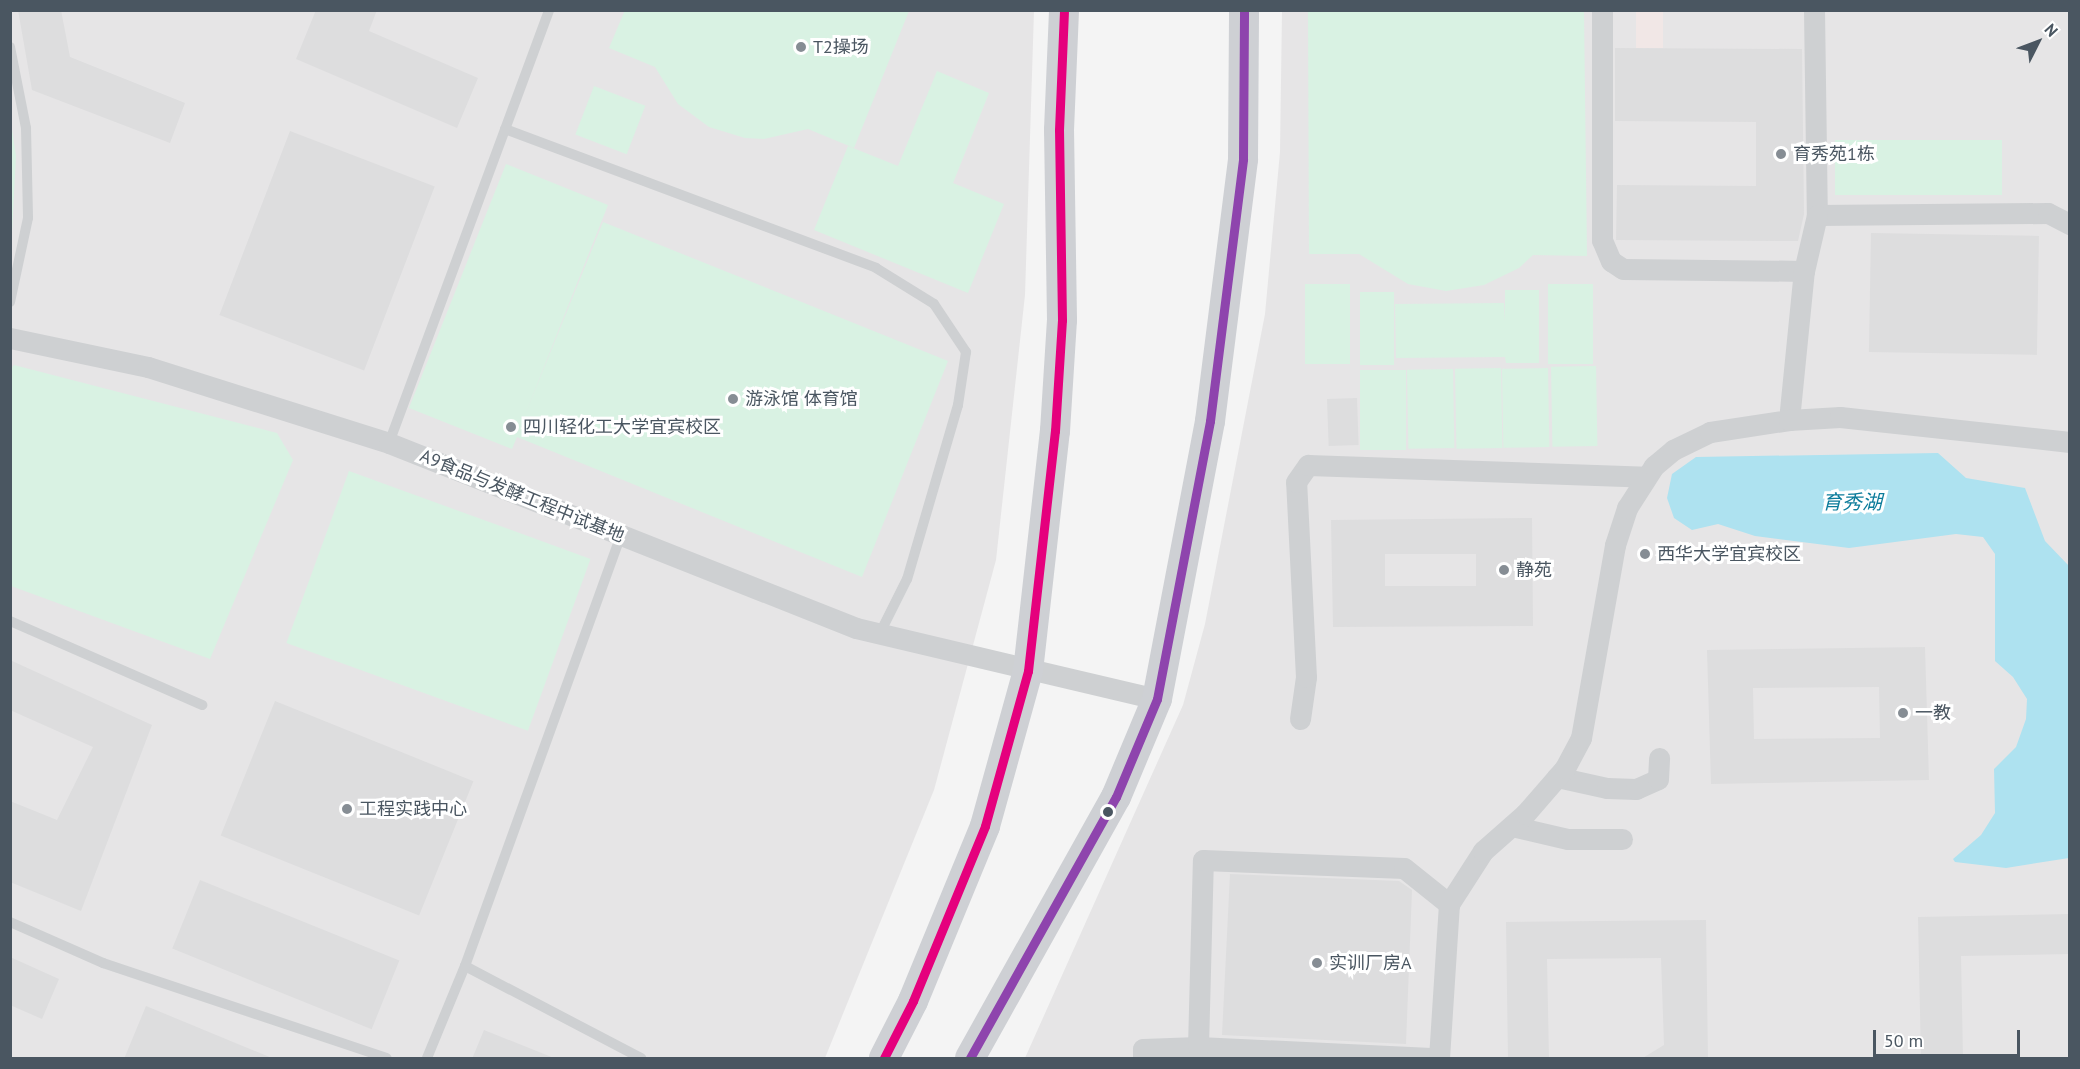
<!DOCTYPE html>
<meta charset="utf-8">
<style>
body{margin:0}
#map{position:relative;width:2080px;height:1069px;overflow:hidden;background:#f4f4f4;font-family:"PT Sans","Noto Sans SC",sans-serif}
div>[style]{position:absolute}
.education>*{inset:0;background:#e6e5e6}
.medical>*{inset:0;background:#f1e7e6;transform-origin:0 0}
.green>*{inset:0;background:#d9f2e3;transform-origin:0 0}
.water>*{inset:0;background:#aee2f0}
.building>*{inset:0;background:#ddddde;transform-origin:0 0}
.lane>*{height:10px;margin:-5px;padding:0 5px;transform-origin:5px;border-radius:5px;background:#ced0d2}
.street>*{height:21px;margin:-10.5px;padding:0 10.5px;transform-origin:10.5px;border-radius:10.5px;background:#ced0d2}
.secondary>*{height:30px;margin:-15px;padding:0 15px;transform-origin:15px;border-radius:15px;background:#ced0d4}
.bus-1>*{height:9px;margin:-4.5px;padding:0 4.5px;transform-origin:4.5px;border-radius:4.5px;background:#e5007d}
.bus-2>*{height:9px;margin:-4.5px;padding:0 4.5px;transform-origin:4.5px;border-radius:4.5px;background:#8e44ad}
.dots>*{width:16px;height:16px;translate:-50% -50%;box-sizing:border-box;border:3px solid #fff;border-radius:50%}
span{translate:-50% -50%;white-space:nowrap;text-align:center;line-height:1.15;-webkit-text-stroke:6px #fff;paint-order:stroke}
.poi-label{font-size:18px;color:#4a5661}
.left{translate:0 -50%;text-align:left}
.street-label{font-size:18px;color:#4a5661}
.water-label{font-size:20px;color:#0c7c9b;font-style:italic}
.frame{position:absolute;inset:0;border:12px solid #4a5661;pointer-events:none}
.north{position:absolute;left:2008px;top:12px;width:60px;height:60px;-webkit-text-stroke:4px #fff;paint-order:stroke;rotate:48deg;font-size:16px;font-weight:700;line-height:24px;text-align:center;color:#4a5661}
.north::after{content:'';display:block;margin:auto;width:21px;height:27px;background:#4a5661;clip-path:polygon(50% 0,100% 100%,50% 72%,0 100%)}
.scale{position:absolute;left:1873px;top:1030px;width:147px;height:27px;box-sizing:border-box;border:3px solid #4a5661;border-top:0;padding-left:8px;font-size:18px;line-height:21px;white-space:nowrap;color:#4a5661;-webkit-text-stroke:4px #fff;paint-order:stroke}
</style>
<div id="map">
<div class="education">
<div style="clip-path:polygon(10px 11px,1034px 11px,1025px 295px,996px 560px,934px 790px,825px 1058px,11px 1058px)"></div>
<div style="clip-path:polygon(1282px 11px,2069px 11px,2069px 1058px,1025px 1058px,1183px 705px,1205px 624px,1265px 314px,1280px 152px)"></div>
</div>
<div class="medical">
<div style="left:1636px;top:11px;width:27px;height:37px"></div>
</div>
<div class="green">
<div style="clip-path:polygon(625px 10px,909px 10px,909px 11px,854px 148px,808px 129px,764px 139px,745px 138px,709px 127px,678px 104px,655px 67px,609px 48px)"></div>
<div style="clip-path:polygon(1308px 11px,1584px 11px,1587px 256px,1533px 255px,1519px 268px,1484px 285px,1446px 291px,1408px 284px,1359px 254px,1309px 254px)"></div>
<div style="clip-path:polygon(937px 71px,989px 93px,953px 183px,1004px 204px,968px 293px,814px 230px,848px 146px,898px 166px)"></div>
<div style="left:594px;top:86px;width:55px;height:52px;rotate:21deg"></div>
<div style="clip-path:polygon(11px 123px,16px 156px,11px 252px,10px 123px)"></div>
<div style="left:2002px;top:140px;width:55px;height:167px;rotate:90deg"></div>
<div style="clip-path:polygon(506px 164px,608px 205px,525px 415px,603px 222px,948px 361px,862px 577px,517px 437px,512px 449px,409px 408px)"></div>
<div style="left:1305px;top:284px;width:45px;height:80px"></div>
<div style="left:1548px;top:284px;width:45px;height:80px"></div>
<div style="clip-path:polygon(1505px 290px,1539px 290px,1539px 363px,1506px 363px,1505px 357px,1396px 358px,1395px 304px,1504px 303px,1505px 322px)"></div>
<div style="left:1360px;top:292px;width:34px;height:73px"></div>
<div style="clip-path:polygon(14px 365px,277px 433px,293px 460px,210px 659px,11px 586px,10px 370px)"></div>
<div style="left:1596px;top:366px;width:80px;height:45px;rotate:89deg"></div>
<div style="left:1501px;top:368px;width:80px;height:46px;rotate:89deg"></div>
<div style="left:1548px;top:368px;width:79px;height:46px;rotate:89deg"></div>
<div style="left:1453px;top:369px;width:79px;height:46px;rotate:89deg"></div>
<div style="left:1360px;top:370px;width:46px;height:80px"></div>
<div style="left:349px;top:471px;width:257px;height:183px;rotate:20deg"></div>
</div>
<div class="water">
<div style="clip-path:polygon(1938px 453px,1966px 478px,2025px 488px,2045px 541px,2069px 566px,2069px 858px,2006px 868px,1955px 862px,1953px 859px,1981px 835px,1995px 813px,1994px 769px,2016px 747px,2026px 719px,2027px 699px,2013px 677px,1995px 661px,1995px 554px,1983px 537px,1956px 534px,1849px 548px,1755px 536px,1718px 524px,1692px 530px,1674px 518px,1667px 498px,1672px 474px,1696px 457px)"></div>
</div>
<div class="building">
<div style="clip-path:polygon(18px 10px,61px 10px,70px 57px,185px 103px,170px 143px,32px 90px)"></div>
<div style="clip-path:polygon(316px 10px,377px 10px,369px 31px,478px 78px,457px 128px,296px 59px)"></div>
<div style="clip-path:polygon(1615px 48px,1802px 49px,1804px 214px,1798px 241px,1616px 240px,1617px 185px,1756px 186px,1756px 122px,1615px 121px)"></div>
<div style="left:290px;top:131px;width:155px;height:197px;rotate:21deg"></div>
<div style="left:1871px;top:233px;width:168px;height:119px;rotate:1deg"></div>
<div style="left:1357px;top:398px;width:47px;height:30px;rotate:88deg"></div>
<div style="clip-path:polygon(evenodd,1532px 518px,1533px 626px,1333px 627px,1331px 520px,1532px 518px,1385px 554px,1476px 554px,1476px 586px,1385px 586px,1385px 554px)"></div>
<div style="clip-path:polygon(evenodd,1925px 647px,1929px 780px,1711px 784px,1707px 650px,1925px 647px,1879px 687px,1880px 738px,1754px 739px,1753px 688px,1879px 687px)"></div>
<div style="clip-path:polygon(10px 660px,152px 725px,81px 911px,10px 882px,10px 801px,57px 820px,93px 747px,10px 710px)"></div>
<div style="left:275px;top:701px;width:214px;height:145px;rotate:22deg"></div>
<div style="clip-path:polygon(1230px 874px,1399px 881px,1412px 890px,1406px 1044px,1222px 1035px)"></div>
<div style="left:200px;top:880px;width:215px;height:74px;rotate:22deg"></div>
<div style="clip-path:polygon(2070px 914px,2070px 954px,1961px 956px,1963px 1059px,1921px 1059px,1918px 917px)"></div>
<div style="clip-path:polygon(1706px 920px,1708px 1059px,1641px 1059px,1664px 1045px,1661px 958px,1547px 959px,1549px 1059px,1508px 1059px,1506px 922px)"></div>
<div style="clip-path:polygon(10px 957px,59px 979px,42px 1019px,10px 1005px)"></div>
<div style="clip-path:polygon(146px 1006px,272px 1058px,272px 1059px,124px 1059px)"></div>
<div style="clip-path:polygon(484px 1030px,554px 1058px,554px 1059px,472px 1059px)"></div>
</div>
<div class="lane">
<div style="left:10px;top:47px;width:83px;rotate:78.8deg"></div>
<div style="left:26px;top:128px;width:90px;rotate:88.7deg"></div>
<div style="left:28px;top:218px;width:86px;rotate:102.1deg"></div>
<div style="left:505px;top:129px;width:396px;rotate:20.5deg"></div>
<div style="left:876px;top:268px;width:68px;rotate:31.8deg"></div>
<div style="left:934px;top:304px;width:58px;rotate:56.3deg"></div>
<div style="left:966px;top:352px;width:54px;rotate:98.6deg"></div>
<div style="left:958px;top:405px;width:181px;rotate:106.3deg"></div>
<div style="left:907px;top:579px;width:60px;rotate:116.6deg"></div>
<div style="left:389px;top:443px;width:462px;rotate:-69.7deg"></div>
<div style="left:10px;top:621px;width:210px;rotate:23.6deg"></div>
<div style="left:10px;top:922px;width:102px;rotate:23.8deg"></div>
<div style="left:103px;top:963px;width:299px;rotate:18.5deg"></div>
<div style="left:465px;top:966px;width:199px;rotate:27.6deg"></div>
<div style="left:427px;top:1058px;width:100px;rotate:-67.6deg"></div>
<div style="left:465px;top:966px;width:458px;rotate:-70.1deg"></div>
</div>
<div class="street">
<div style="left:1602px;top:10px;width:230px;rotate:90deg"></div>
<div style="left:1602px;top:240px;width:23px;rotate:67deg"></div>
<div style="left:1611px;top:261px;width:14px;rotate:34deg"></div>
<div style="left:1623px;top:269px;width:181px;rotate:0.6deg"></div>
<div style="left:1814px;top:10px;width:205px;rotate:89.2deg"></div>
<div style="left:1817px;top:215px;width:231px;rotate:-0.5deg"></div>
<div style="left:2048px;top:213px;width:25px;rotate:27deg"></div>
<div style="left:10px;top:338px;width:141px;rotate:11.9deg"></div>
<div style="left:148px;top:367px;width:253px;rotate:17.5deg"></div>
<div style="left:389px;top:443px;width:502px;rotate:21.61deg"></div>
<div style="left:856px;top:628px;width:309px;rotate:13.3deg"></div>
<div style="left:1789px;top:420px;width:150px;rotate:-84.3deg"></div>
<div style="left:1804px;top:271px;width:57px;rotate:-76.9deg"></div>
<div style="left:1300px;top:719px;width:42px;rotate:-81.9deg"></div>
<div style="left:1306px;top:677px;width:195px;rotate:-92.9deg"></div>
<div style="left:1296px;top:482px;width:21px;rotate:-55deg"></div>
<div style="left:1308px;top:465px;width:338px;rotate:2deg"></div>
<div style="left:1557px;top:777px;width:51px;rotate:12.4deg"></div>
<div style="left:1607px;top:788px;width:29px;rotate:2deg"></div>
<div style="left:1636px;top:789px;width:24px;rotate:-24deg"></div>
<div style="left:1658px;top:779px;width:21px;rotate:-87deg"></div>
<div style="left:1512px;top:826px;width:57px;rotate:13.1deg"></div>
<div style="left:1568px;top:839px;width:54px"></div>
<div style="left:1198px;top:1047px;width:233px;rotate:2.7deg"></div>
<div style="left:1143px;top:1058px;width:9px;rotate:-90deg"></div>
<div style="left:1143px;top:1049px;width:55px;rotate:-2.1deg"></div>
<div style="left:1198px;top:1047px;width:187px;rotate:-88.5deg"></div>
<div style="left:1203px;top:860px;width:201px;rotate:2.3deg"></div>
<div style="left:1404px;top:868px;width:58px;rotate:38.7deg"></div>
<div style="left:1439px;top:1058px;width:154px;rotate:-86.3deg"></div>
<div style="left:1449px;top:904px;width:63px;rotate:-57.3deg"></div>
<div style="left:1483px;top:851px;width:56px;rotate:-41.4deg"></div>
<div style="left:1525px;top:814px;width:61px;rotate:-49deg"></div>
<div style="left:1565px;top:768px;width:34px;rotate:-62deg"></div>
<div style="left:1581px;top:738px;width:196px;rotate:-80deg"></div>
<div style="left:1615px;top:545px;width:39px;rotate:-72deg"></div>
<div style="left:1627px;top:508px;width:50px;rotate:-57.3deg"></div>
<div style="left:1654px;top:466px;width:25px;rotate:-40deg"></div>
<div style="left:1673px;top:450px;width:41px;rotate:-25.9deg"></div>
<div style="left:1710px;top:432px;width:80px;rotate:-8.6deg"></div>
<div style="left:1789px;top:420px;width:51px;rotate:-3.4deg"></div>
<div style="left:1840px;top:417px;width:231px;rotate:6.2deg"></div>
</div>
<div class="secondary">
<div style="left:884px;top:1058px;width:64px;rotate:-63deg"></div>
<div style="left:913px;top:1001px;width:189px;rotate:-67.6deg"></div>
<div style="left:985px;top:826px;width:161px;rotate:-74.5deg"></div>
<div style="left:1028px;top:671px;width:242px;rotate:-83.6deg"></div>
<div style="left:1055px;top:431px;width:111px;rotate:-86.4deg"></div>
<div style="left:1062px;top:320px;width:190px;rotate:-90.9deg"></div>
<div style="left:1059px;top:130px;width:120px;rotate:-87.6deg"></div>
<div style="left:970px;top:1058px;width:299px;rotate:-60.8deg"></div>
<div style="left:1116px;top:797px;width:106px;rotate:-67.3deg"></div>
<div style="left:1157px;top:699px;width:283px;rotate:-79.2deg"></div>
<div style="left:1210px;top:421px;width:264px;rotate:-82.8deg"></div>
<div style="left:1243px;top:159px;width:149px;rotate:-89.6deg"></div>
</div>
<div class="bus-1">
<div style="left:884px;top:1058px;width:64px;rotate:-63deg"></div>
<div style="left:913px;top:1001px;width:189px;rotate:-67.6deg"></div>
<div style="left:985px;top:826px;width:161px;rotate:-74.5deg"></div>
<div style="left:1028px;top:671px;width:242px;rotate:-83.6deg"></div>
<div style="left:1055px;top:431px;width:111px;rotate:-86.4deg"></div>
<div style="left:1062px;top:320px;width:190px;rotate:-90.9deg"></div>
<div style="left:1059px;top:130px;width:120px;rotate:-87.6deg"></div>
</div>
<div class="bus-2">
<div style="left:970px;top:1058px;width:299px;rotate:-60.8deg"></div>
<div style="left:1116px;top:797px;width:106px;rotate:-67.3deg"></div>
<div style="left:1157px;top:699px;width:283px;rotate:-79.2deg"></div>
<div style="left:1210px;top:421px;width:264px;rotate:-82.8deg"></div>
<div style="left:1243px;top:159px;width:149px;rotate:-89.6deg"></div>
</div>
<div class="dots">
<div style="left:801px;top:47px;background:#868d94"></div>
<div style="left:1781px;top:154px;background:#868d94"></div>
<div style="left:733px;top:399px;background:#868d94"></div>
<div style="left:511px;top:427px;background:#868d94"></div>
<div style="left:1645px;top:554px;background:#868d94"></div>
<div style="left:1504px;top:570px;background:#868d94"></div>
<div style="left:1903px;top:713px;background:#868d94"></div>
<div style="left:347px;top:809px;background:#868d94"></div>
<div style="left:1108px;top:812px;background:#4a5661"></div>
<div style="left:1317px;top:963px;background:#868d94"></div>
</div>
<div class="poi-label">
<span class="left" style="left:813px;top:47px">T2操场</span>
<span class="left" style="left:1793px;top:154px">育秀苑1栋</span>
<span class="left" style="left:745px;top:399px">游泳馆 体育馆</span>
<span class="left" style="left:523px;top:427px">四川轻化工大学宜宾校区</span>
<span class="left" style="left:1657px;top:554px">西华大学宜宾校区</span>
<span class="left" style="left:1516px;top:570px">静苑</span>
<span class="left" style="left:1915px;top:713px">一教</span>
<span class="left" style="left:359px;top:809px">工程实践中心</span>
<span class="left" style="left:1329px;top:963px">实训厂房A</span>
</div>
<div class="street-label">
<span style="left:522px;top:496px;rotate:22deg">A9食品与发酵工程中试基地</span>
</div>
<div class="water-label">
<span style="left:1852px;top:502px">育秀湖</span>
</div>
<div class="frame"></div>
<div class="north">N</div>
<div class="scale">50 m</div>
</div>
